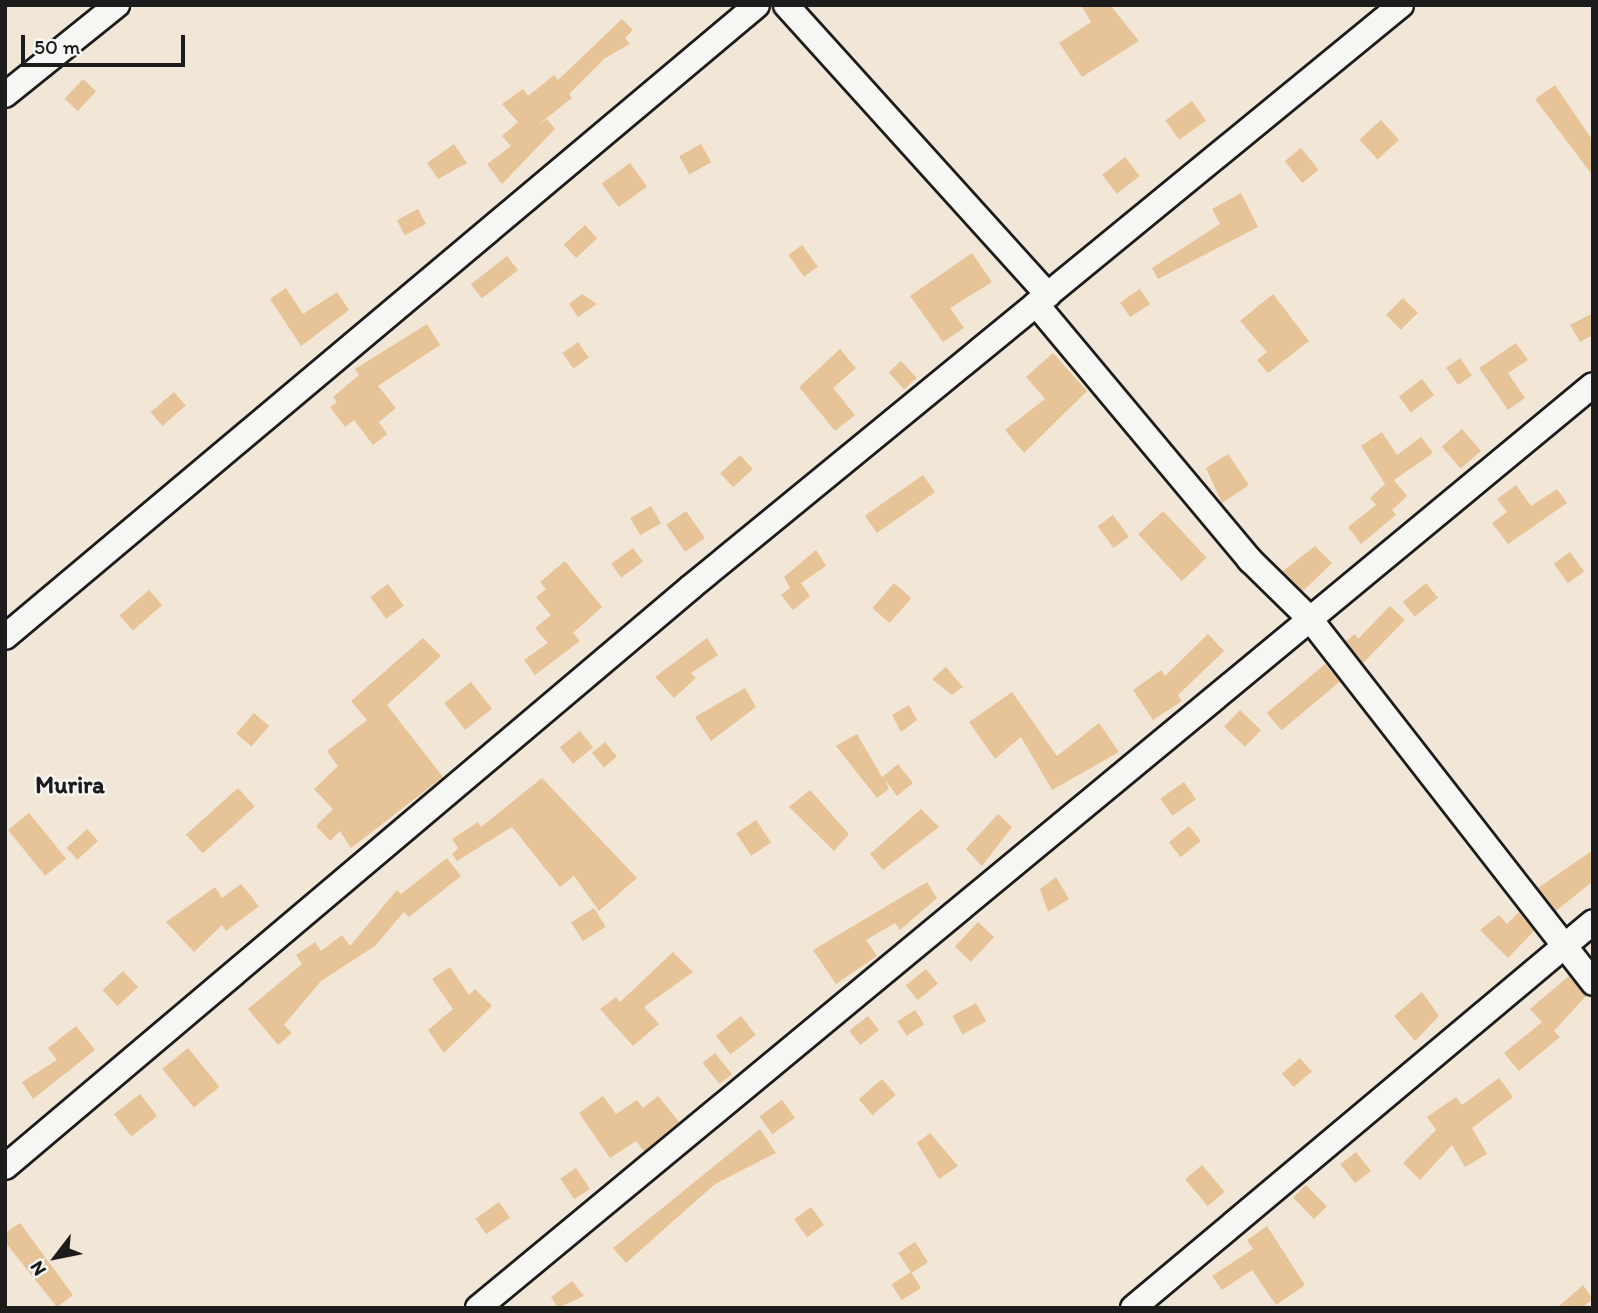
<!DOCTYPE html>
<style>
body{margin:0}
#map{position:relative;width:1598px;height:1313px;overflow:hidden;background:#f2e7d7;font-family:Itim,sans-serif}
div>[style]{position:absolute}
.building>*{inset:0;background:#e7c398;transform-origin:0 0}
.roads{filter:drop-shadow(2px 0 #1c1c1c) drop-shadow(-2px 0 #1c1c1c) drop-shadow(0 2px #1c1c1c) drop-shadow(0 -2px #1c1c1c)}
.minor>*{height:24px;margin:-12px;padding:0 12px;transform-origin:12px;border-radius:12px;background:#f6f6f2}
span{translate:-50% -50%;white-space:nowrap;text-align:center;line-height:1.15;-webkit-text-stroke:5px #f6f6f2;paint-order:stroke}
.quarter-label{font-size:24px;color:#1c1c1c;font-weight:700}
.frame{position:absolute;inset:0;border:7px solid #1c1c1c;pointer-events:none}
.north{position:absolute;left:21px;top:1222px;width:70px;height:70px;-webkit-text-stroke:5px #f6f6f2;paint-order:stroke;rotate:238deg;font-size:19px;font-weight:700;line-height:28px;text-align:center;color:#1c1c1c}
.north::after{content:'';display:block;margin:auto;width:24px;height:32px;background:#1c1c1c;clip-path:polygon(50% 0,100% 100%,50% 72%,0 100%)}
.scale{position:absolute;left:21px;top:35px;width:164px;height:32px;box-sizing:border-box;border:4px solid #1c1c1c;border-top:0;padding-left:9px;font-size:21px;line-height:24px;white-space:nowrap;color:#1c1c1c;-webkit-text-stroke:5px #f6f6f2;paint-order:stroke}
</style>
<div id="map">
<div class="building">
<div style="clip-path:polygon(1081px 5px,1110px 5px,1139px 41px,1082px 77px,1059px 43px,1091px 22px)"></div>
<div style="clip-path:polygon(622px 19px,633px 30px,625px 38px,630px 44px,605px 58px,569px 94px,572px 98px,534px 128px,547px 119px,555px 129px,502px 184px,487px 164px,511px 146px,502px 136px,518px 122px,502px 104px,523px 89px,528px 96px,554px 75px,558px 80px)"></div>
<div style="left:83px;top:79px;width:18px;height:27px;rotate:43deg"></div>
<div style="clip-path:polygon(1555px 85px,1593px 141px,1593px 176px,1535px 99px)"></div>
<div style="left:1192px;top:101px;width:24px;height:33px;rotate:54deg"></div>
<div style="left:1381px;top:120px;width:27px;height:29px;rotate:48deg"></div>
<div style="clip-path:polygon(454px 144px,467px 163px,438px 179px,427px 163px)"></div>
<div style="left:701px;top:144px;width:21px;height:25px;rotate:61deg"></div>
<div style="left:1301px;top:148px;width:28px;height:21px;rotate:51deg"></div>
<div style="left:1125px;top:157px;width:24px;height:29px;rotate:52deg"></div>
<div style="left:630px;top:163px;width:29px;height:35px;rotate:54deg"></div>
<div style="clip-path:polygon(1241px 193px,1258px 227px,1158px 279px,1152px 268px,1220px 224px,1212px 209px)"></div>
<div style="left:418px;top:209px;width:17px;height:24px;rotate:62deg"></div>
<div style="left:585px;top:225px;width:18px;height:29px;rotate:47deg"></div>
<div style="left:802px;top:245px;width:27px;height:17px;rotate:54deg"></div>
<div style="clip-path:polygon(972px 253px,992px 282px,950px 308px,964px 328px,943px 342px,910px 296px)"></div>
<div style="left:507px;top:256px;width:18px;height:46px;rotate:52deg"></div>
<div style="clip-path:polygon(286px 288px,303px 314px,337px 292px,349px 310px,301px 346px,270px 299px)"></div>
<div style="left:1140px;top:289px;width:18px;height:24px;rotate:56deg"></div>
<div style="clip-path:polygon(582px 294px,597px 304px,578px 317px,569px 304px)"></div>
<div style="clip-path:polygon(1273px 294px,1309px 341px,1268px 373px,1257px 360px,1267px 352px,1240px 321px)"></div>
<div style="left:1403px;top:298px;width:21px;height:24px;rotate:45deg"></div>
<div style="clip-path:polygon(1593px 313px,1593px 335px,1580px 342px,1570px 325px)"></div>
<div style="clip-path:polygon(427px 324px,440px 345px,378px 386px,396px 408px,379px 422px,387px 434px,373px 445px,354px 420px,345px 427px,330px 407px,337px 402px,333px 397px,359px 375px,355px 369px)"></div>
<div style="left:578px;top:342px;width:19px;height:19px;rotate:55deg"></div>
<div style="clip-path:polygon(1516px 343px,1528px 360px,1508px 373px,1525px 398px,1508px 410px,1479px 368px)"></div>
<div style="clip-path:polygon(840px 349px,856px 368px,833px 388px,855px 415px,835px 431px,799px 387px)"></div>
<div style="clip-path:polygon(1053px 353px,1087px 391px,1024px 453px,1005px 430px,1045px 399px,1026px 377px)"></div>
<div style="left:1460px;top:358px;width:21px;height:17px;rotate:55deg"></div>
<div style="left:901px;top:361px;width:23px;height:17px;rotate:47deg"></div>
<div style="left:1422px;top:379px;width:20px;height:29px;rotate:53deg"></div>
<div style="left:174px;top:392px;width:18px;height:31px;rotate:49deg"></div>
<div style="left:1462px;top:429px;width:29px;height:27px;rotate:49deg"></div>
<div style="clip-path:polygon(1382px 432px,1397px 455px,1421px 437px,1433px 453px,1394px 480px,1407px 496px,1392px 510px,1396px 515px,1361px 544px,1348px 527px,1376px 505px,1370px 498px,1385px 484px,1361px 446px)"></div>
<div style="clip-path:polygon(1228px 454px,1249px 485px,1222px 503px,1206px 468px)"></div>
<div style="left:740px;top:455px;width:19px;height:27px;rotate:47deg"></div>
<div style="left:923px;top:475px;width:21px;height:71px;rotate:55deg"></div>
<div style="clip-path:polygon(1516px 485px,1531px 506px,1557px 489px,1567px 503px,1508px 544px,1492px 523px,1507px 512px,1497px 499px)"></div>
<div style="left:651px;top:506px;width:20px;height:24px;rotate:60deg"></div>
<div style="left:686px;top:511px;width:33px;height:24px;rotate:55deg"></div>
<div style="left:1163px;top:511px;width:64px;height:34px;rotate:47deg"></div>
<div style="left:1113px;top:515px;width:27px;height:19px;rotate:54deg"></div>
<div style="clip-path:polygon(1315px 546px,1332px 563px,1303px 591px,1283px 571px)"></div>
<div style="left:633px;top:548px;width:17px;height:27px;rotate:54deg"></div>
<div style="clip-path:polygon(816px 550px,826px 566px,801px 583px,810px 596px,793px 610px,781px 595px,790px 588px,784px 577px)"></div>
<div style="left:1570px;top:552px;width:24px;height:20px;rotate:54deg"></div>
<div style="clip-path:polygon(565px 561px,602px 607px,573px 633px,580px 641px,535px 675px,524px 660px,548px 643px,535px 628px,551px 615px,536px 597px,546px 589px,540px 582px)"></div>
<div style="left:894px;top:583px;width:23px;height:33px;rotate:41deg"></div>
<div style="left:1426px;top:583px;width:19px;height:30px;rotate:51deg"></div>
<div style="left:388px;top:584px;width:27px;height:22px;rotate:54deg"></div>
<div style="left:149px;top:590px;width:20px;height:39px;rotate:49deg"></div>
<div style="clip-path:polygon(1390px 606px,1405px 620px,1363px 663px,1346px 641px,1355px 634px,1358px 639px)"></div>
<div style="clip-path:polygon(1208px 634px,1224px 651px,1178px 695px,1182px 701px,1153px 720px,1133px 690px,1161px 670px,1165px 676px)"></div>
<div style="clip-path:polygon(423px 638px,441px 656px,387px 705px,443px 777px,351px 848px,340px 831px,330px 841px,316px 826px,333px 809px,314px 789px,338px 766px,327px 751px,367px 720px,351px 701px)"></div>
<div style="clip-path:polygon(707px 638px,718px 655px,691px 673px,696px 678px,674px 698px,655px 677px)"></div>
<div style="left:1325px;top:664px;width:23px;height:76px;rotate:50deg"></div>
<div style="clip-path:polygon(946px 667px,963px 687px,952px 695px,932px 679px)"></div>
<div style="left:471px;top:682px;width:34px;height:34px;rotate:52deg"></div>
<div style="clip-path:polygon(745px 688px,756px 707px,711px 741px,695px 717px)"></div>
<div style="clip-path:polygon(1012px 692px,1057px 756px,1099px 723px,1119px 752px,1052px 790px,1021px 737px,995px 759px,969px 722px)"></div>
<div style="clip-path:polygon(909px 705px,917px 720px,901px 732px,892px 715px)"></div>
<div style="left:1240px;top:710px;width:29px;height:23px;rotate:44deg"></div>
<div style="left:254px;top:713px;width:20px;height:27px;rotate:41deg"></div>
<div style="left:580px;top:731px;width:21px;height:26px;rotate:51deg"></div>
<div style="clip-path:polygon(857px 734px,882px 777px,898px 764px,913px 783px,897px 796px,885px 780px,889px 789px,877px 798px,836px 746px)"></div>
<div style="left:605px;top:742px;width:19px;height:17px;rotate:51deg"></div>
<div style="clip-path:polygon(542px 778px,637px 878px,599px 911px,574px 876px,560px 887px,512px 827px,457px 861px,452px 854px,458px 848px,452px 839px,478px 822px,481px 827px)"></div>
<div style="left:1184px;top:782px;width:21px;height:29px;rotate:55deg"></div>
<div style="left:238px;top:788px;width:25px;height:70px;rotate:48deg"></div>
<div style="clip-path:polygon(810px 790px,849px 834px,834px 851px,789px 807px)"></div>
<div style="clip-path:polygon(921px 809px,939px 827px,883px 870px,870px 854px)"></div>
<div style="left:29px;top:813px;width:59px;height:27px;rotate:51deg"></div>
<div style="clip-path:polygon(998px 814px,1012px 827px,982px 866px,966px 849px)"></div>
<div style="left:756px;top:820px;width:27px;height:24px;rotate:56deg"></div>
<div style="left:1189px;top:826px;width:19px;height:26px;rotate:51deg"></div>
<div style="left:87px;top:829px;width:16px;height:28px;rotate:47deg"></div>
<div style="clip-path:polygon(1593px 850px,1593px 881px,1556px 911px,1538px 888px)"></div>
<div style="clip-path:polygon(447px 858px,461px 876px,409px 917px,404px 912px,375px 946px,321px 981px,284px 1025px,292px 1033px,278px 1045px,248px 1009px,302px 964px,296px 955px,315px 942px,321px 951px,342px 935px,350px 946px,397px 890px,401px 894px)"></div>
<div style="clip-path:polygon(1056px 877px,1069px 899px,1048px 912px,1040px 889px)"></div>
<div style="clip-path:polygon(927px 882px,937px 898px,900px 930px,895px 923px,866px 940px,877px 956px,836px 984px,813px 950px)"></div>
<div style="clip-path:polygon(241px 884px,259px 906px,226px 931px,222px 925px,194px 952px,166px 922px,215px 887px,222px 898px)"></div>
<div style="left:594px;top:908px;width:22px;height:27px;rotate:58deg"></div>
<div style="clip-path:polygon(1519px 912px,1534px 931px,1508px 958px,1480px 930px,1499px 915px,1507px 924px)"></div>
<div style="left:978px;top:922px;width:22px;height:34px;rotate:43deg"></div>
<div style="clip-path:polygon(673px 952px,693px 972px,644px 1007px,659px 1024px,633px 1046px,600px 1009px,616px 997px,620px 1002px)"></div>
<div style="clip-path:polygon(450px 967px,469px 995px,475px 989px,492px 1006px,444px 1053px,428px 1030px,453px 1009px,432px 979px)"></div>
<div style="left:926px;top:969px;width:19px;height:26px;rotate:51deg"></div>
<div style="left:123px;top:971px;width:22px;height:28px;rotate:47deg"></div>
<div style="clip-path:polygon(1569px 976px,1586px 996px,1554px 1031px,1560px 1037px,1519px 1071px,1504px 1053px,1542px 1022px,1530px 1009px)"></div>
<div style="clip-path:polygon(1422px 992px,1439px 1016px,1415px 1041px,1394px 1016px)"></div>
<div style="left:976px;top:1003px;width:21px;height:27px;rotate:61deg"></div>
<div style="left:915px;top:1010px;width:17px;height:21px;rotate:57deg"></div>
<div style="left:741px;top:1016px;width:24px;height:32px;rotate:52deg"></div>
<div style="left:868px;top:1016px;width:18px;height:24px;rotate:52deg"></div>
<div style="clip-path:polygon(76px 1026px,95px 1050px,33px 1099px,22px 1082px,57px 1060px,48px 1048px)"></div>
<div style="left:188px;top:1048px;width:50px;height:33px;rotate:51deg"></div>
<div style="left:715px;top:1053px;width:27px;height:16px;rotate:51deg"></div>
<div style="left:1300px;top:1058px;width:18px;height:24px;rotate:49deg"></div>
<div style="clip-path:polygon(1499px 1078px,1513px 1097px,1472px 1128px,1487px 1154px,1465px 1167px,1452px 1145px,1420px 1180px,1403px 1163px,1436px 1130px,1427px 1117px,1456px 1097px,1462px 1105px)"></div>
<div style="left:882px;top:1079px;width:21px;height:31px;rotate:49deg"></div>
<div style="left:140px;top:1094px;width:28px;height:33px;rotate:52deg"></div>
<div style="clip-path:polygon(603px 1096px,616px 1114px,637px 1100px,643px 1108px,658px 1096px,679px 1122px,644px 1151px,636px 1141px,610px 1158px,579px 1113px)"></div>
<div style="left:782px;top:1100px;width:22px;height:28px;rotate:54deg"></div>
<div style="clip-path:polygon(760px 1129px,776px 1153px,715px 1184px,626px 1263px,613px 1248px)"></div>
<div style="clip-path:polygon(930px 1133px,958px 1166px,939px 1179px,917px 1143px)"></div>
<div style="left:1356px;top:1152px;width:24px;height:20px;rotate:52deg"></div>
<div style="left:1202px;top:1165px;width:35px;height:22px;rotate:50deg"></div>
<div style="left:576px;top:1168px;width:25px;height:19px;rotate:56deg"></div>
<div style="left:1306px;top:1185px;width:30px;height:18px;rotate:46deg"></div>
<div style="left:499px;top:1202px;width:19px;height:29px;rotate:55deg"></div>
<div style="left:811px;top:1207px;width:22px;height:21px;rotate:54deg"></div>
<div style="clip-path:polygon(20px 1223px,73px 1295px,57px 1307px,5px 1242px,5px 1233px)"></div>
<div style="clip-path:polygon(1267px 1226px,1305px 1285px,1276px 1305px,1252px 1270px,1222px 1290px,1212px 1276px,1253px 1249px,1247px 1240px)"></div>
<div style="left:915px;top:1242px;width:24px;height:20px;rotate:57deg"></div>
<div style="left:911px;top:1272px;width:19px;height:23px;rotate:58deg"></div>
<div style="clip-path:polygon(572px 1281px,584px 1296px,558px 1308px,551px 1297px)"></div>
<div style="clip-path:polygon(1583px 1285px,1593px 1299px,1581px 1308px,1557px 1308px)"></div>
</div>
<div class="roads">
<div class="minor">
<div style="left:786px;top:5px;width:391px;rotate:47.9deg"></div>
<div style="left:5px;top:95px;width:144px;rotate:-38.8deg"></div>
<div style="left:1036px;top:304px;width:334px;rotate:50.1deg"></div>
<div style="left:1250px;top:560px;width:84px;rotate:44.5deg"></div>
<div style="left:1310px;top:619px;width:461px;rotate:52.1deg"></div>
<div style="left:5px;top:637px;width:982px;rotate:-40.04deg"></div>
<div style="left:5px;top:1167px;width:898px;rotate:-40.21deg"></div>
<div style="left:691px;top:587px;width:918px;rotate:-39.34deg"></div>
<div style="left:478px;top:1308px;width:1447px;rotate:-39.62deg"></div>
<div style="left:1133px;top:1308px;width:600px;rotate:-40deg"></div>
</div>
</div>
<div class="quarter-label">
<span style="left:70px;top:785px">Murira</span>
</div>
<div class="frame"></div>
<div class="north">N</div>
<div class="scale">50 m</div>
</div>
